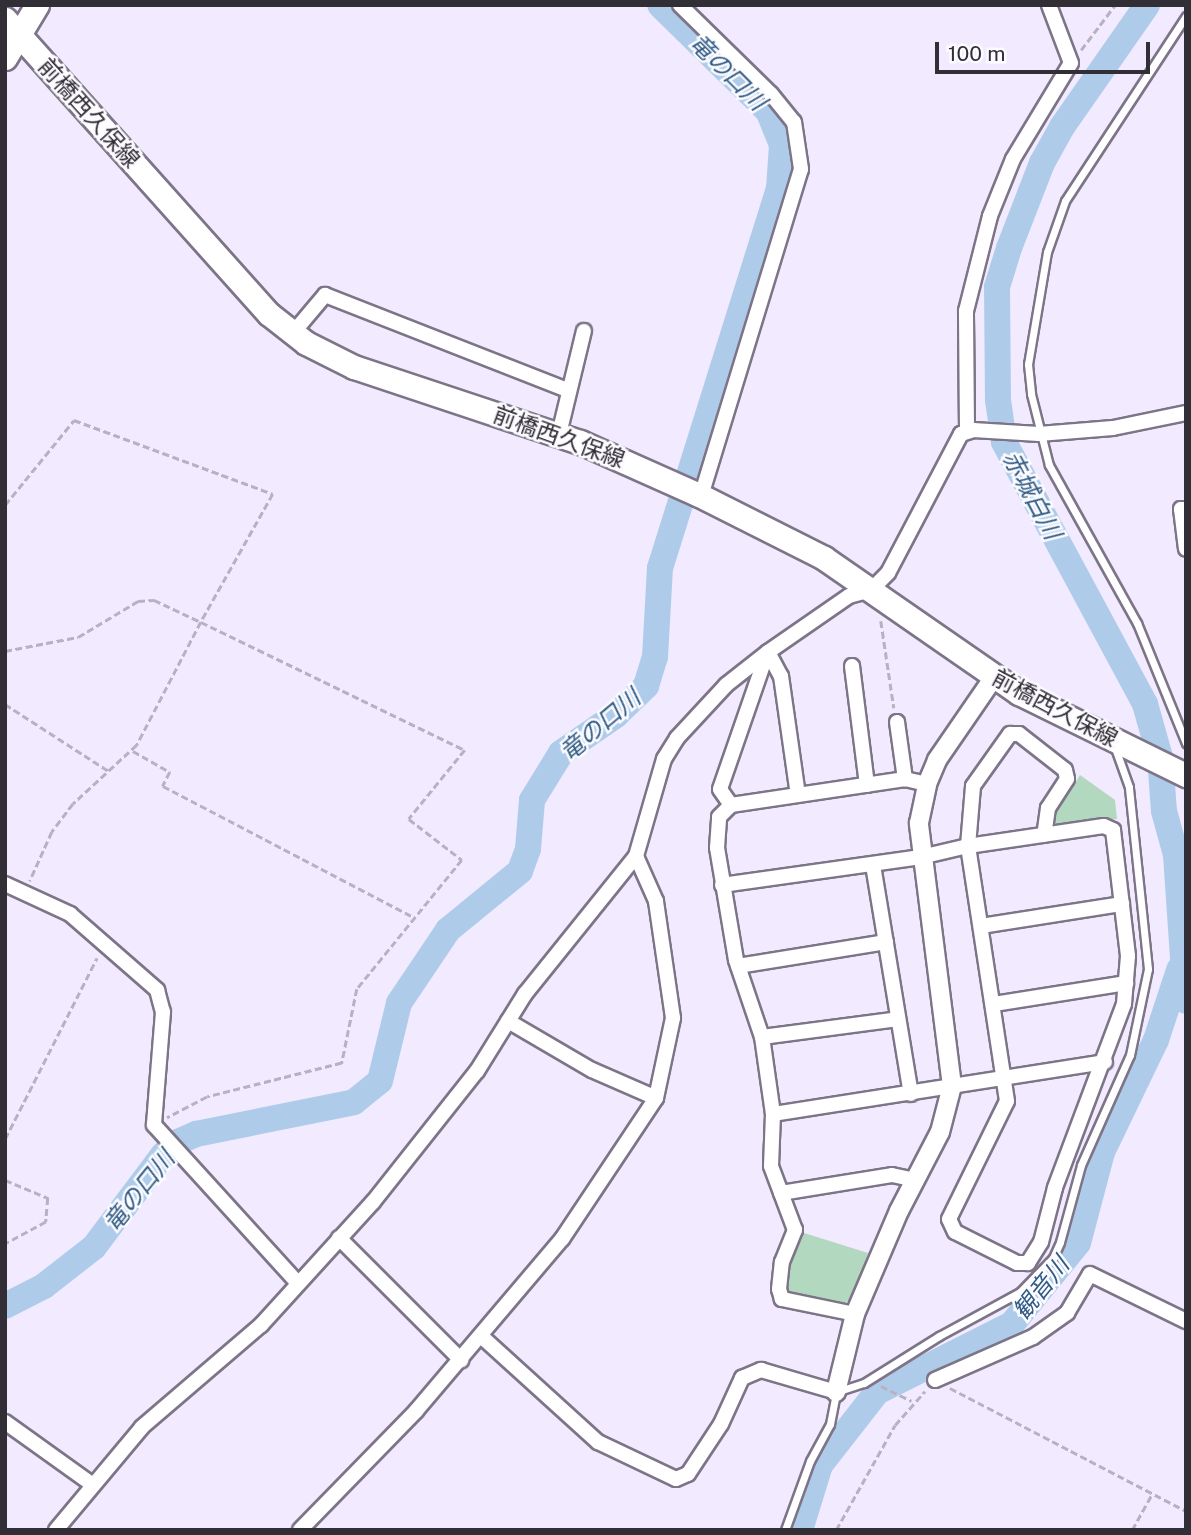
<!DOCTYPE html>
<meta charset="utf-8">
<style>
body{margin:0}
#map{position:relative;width:1191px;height:1535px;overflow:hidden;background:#f2eafe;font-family:"Public Sans","Noto Sans JP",sans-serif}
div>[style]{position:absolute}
.green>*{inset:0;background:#b3d8c0}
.river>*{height:26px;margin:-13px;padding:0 13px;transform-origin:13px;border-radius:13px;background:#aeccea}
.path>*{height:2.5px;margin-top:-1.25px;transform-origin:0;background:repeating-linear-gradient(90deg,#b8b1c1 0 7px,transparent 0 10.5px)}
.roads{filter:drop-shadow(2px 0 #7d7587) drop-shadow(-2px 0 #7d7587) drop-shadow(0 2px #7d7587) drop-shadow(0 -2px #7d7587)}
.service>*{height:7px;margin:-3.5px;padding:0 3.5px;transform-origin:3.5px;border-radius:3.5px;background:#fff}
.minor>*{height:14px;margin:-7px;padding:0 7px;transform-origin:7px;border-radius:7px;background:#fff}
.tertiary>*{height:18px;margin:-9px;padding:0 9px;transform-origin:9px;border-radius:9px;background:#fff}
.primary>*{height:23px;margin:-11.5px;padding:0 11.5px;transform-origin:11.5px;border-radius:11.5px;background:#fff}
span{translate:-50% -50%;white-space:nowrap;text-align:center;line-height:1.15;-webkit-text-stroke:5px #fcfbff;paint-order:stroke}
.street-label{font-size:23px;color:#322e36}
.water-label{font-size:24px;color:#2e5a83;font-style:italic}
.frame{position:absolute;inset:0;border:7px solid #322e36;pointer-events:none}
.scale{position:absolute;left:935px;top:42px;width:215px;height:32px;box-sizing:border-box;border:4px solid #322e36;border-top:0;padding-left:9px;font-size:21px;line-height:24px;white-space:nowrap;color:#322e36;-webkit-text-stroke:5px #fcfbff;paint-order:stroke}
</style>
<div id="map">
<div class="green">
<div style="clip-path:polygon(1080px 775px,1115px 800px,1117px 819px,1058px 826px,1051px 821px)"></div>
<div style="clip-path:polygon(801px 1232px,868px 1253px,852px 1297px,843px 1305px,790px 1295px,784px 1287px)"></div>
</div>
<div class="river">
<div style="left:1147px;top:5px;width:149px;rotate:124.9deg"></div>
<div style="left:1062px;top:127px;width:41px;rotate:119.1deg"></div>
<div style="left:1042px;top:163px;width:91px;rotate:111.2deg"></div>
<div style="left:1009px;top:248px;width:41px;rotate:107.1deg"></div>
<div style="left:997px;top:287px;width:113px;rotate:89.5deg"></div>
<div style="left:998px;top:400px;width:42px;rotate:81.9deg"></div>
<div style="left:1004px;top:442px;width:298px;rotate:61.7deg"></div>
<div style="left:1145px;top:704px;width:55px;rotate:74.2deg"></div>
<div style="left:1160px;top:757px;width:54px;rotate:85.8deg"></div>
<div style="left:1164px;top:811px;width:46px;rotate:74.7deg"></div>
<div style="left:1176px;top:855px;width:146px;rotate:86.1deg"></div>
<div style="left:5px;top:1306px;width:44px;rotate:-27.1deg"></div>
<div style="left:44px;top:1286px;width:63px;rotate:-38deg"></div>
<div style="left:94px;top:1247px;width:115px;rotate:-53.1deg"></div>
<div style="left:163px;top:1155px;width:20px;rotate:-41deg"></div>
<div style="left:178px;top:1142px;width:20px;rotate:-24deg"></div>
<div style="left:196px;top:1134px;width:161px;rotate:-11.4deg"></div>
<div style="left:354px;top:1102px;width:33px;rotate:-39deg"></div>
<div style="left:380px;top:1081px;width:80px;rotate:-76.3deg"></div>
<div style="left:399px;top:1003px;width:88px;rotate:-56.1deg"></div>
<div style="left:448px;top:930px;width:93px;rotate:-39.3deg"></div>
<div style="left:520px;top:871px;width:23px;rotate:-70deg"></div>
<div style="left:528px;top:849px;width:49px;rotate:-85.3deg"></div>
<div style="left:532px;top:800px;width:55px;rotate:-58.3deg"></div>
<div style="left:561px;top:753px;width:67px;rotate:-34.6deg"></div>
<div style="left:616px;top:715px;width:42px;rotate:-44deg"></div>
<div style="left:646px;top:686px;width:30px;rotate:-73deg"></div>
<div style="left:655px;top:657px;width:89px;rotate:-86.8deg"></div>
<div style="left:660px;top:568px;width:397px;rotate:-72.6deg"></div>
<div style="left:779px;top:189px;width:44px;rotate:-86.1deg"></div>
<div style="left:782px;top:145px;width:37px;rotate:-112deg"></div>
<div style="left:768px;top:111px;width:151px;rotate:-135.5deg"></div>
<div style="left:800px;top:1530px;width:68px;rotate:-72.9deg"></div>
<div style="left:820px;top:1465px;width:93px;rotate:-52deg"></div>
<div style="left:877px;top:1392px;width:151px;rotate:-26.7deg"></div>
<div style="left:1012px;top:1324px;width:104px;rotate:-50.8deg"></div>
<div style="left:1078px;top:1243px;width:94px;rotate:-75.2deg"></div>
<div style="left:1102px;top:1152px;width:124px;rotate:-64.3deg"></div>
<div style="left:1156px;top:1040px;width:74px;rotate:-71.8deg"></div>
</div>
<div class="path">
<div style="left:1081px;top:50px;width:56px;rotate:-52.9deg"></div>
<div style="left:5px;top:505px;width:109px;rotate:-50.9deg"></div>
<div style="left:74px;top:420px;width:212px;rotate:20.4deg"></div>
<div style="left:273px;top:494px;width:147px;rotate:119.4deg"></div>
<div style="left:201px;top:622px;width:293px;rotate:25.9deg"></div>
<div style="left:465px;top:750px;width:89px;rotate:129.1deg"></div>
<div style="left:409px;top:819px;width:67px;rotate:37.7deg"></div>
<div style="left:462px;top:860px;width:166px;rotate:129.1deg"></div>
<div style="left:357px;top:989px;width:76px;rotate:101.5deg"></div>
<div style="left:342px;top:1063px;width:139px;rotate:165.9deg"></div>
<div style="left:207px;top:1097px;width:45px;rotate:152.3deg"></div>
<div style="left:881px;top:621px;width:88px;rotate:81.5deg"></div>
<div style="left:5px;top:651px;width:74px;rotate:-10.9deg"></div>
<div style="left:78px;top:637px;width:70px;rotate:-31deg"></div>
<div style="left:138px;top:601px;width:16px;rotate:-4deg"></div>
<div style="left:154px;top:600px;width:52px;rotate:25.1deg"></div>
<div style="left:201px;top:622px;width:139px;rotate:117.5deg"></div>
<div style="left:137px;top:745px;width:87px;rotate:137.3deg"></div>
<div style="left:73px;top:804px;width:35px;rotate:127deg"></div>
<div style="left:52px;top:832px;width:54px;rotate:114.2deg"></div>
<div style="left:5px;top:704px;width:125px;rotate:32.9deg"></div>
<div style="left:133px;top:751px;width:43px;rotate:29.6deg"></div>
<div style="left:170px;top:772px;width:16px;rotate:117deg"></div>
<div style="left:163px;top:786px;width:284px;rotate:27.6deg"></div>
<div style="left:5px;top:1139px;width:203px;rotate:-63.1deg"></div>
<div style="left:5px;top:1180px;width:47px;rotate:22.7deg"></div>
<div style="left:48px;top:1198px;width:24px;rotate:95deg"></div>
<div style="left:46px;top:1222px;width:47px;rotate:151.8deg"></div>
<div style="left:881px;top:1386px;width:34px;rotate:26deg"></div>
<div style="left:950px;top:1388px;width:266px;rotate:27.5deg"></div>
<div style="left:836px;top:1530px;width:120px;rotate:-60.7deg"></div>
<div style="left:895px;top:1425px;width:45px;rotate:-48.6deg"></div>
<div style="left:1132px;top:1530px;width:41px;rotate:-60.9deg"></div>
</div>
<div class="roads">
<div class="service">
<div style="left:1186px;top:16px;width:221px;rotate:123.2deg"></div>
<div style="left:1065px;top:201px;width:54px;rotate:109.4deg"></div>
<div style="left:1047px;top:252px;width:114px;rotate:99.6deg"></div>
<div style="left:1028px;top:364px;width:30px;rotate:84deg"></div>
<div style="left:1031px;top:394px;width:73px;rotate:75.8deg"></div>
<div style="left:1049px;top:465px;width:181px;rotate:60.9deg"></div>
<div style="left:1137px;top:623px;width:130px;rotate:67.8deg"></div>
<div style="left:785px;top:1530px;width:73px;rotate:-70.1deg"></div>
<div style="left:810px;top:1461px;width:42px;rotate:-61.6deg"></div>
<div style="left:830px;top:1424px;width:33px;rotate:-79deg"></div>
<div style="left:836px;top:1392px;width:29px;rotate:-18deg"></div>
<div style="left:864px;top:1383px;width:89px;rotate:-32.1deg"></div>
<div style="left:939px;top:1336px;width:92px;rotate:-28.5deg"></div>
<div style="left:1020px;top:1292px;width:47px;rotate:-45.9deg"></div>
<div style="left:1053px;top:1258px;width:17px;rotate:-66deg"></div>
<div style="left:1060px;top:1242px;width:80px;rotate:-74.7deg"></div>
<div style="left:1081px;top:1165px;width:120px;rotate:-66deg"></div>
<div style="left:1130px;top:1055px;width:88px;rotate:-78.2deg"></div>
<div style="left:1148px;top:969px;width:183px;rotate:-96deg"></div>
<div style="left:1129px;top:787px;width:45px;rotate:-109.7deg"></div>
</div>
<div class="minor">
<div style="left:680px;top:5px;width:127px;rotate:44.4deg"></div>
<div style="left:771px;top:94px;width:36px;rotate:51deg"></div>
<div style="left:794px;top:122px;width:48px;rotate:81.5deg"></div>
<div style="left:801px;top:169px;width:342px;rotate:107deg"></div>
<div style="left:293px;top:333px;width:50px;rotate:-49.9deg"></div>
<div style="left:325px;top:295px;width:261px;rotate:21.4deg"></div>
<div style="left:967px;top:430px;width:119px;rotate:-90.5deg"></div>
<div style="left:966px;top:311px;width:98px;rotate:-75.8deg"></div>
<div style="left:990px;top:216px;width:61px;rotate:-68deg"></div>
<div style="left:1013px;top:159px;width:112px;rotate:-58.9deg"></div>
<div style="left:1071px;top:63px;width:62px;rotate:-110.8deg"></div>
<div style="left:559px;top:434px;width:106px;rotate:-76.4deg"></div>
<div style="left:1186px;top:509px;width:5px;rotate:180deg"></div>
<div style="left:1181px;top:509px;width:40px;rotate:82.9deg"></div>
<div style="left:768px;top:652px;width:27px;rotate:62deg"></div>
<div style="left:781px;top:676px;width:120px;rotate:81.9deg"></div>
<div style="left:852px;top:666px;width:120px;rotate:82.8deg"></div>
<div style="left:897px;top:722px;width:58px;rotate:82deg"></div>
<div style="left:731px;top:805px;width:19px;rotate:-125deg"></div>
<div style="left:720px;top:789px;width:144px;rotate:-70.9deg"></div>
<div style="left:873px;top:865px;width:232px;rotate:80.6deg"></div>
<div style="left:5px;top:884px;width:72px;rotate:24.8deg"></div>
<div style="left:70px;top:914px;width:116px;rotate:41.1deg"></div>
<div style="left:157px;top:990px;width:23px;rotate:75deg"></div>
<div style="left:163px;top:1012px;width:113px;rotate:94.6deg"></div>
<div style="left:154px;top:1125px;width:212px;rotate:47.7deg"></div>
<div style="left:722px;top:885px;width:201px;rotate:-8deg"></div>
<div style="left:921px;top:857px;width:48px;rotate:-13.2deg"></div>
<div style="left:968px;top:846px;width:137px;rotate:-8.4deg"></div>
<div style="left:1104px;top:826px;width:10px;rotate:24deg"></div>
<div style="left:1113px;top:830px;width:127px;rotate:83.2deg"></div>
<div style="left:1128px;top:956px;width:48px;rotate:94.8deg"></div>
<div style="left:1124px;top:1004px;width:197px;rotate:110.6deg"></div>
<div style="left:1055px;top:1188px;width:56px;rotate:104.5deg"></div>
<div style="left:1041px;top:1242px;width:25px;rotate:122deg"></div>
<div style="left:1028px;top:1263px;width:11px;rotate:180deg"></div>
<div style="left:1017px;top:1263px;width:69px;rotate:-153.4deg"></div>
<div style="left:955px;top:1232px;width:14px;rotate:-115deg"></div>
<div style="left:949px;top:1219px;width:131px;rotate:-63.8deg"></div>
<div style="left:1007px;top:1101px;width:258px;rotate:-98.7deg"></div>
<div style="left:968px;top:846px;width:60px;rotate:-85.2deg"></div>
<div style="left:973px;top:786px;width:64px;rotate:-54.6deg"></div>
<div style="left:1010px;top:734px;width:9px"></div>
<div style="left:1019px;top:734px;width:58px;rotate:38deg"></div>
<div style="left:1065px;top:770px;width:9px;rotate:77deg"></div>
<div style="left:1067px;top:779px;width:35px;rotate:123deg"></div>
<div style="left:1048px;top:808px;width:27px;rotate:98deg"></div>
<div style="left:981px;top:926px;width:143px;rotate:-8.9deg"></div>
<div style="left:738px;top:966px;width:150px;rotate:-9.2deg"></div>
<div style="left:994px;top:1004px;width:134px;rotate:-9deg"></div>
<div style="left:508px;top:1021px;width:97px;rotate:30.3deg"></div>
<div style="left:592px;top:1070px;width:70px;rotate:23.6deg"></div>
<div style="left:762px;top:1037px;width:137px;rotate:-7.5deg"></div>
<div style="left:773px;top:1114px;width:336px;rotate:-8.9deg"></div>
<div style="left:781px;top:1193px;width:112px;rotate:-9.2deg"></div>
<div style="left:892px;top:1175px;width:24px;rotate:12deg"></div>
<div style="left:339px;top:1238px;width:173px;rotate:45deg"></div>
<div style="left:855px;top:1314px;width:75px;rotate:-168.4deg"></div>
<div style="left:782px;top:1299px;width:10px;rotate:-107deg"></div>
<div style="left:779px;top:1289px;width:27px;rotate:-84deg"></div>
<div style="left:782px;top:1262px;width:35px;rotate:-68deg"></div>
<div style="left:795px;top:1230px;width:68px;rotate:-110.6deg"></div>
<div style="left:771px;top:1166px;width:52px;rotate:-87.8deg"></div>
<div style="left:773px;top:1114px;width:78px;rotate:-98.1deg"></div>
<div style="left:762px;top:1037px;width:81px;rotate:-108.7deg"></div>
<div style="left:736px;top:960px;width:114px;rotate:-99.6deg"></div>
<div style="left:717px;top:848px;width:31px;rotate:-86deg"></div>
<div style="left:719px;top:817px;width:17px;rotate:-45deg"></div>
<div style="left:731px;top:805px;width:176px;rotate:-8.5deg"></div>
<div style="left:905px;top:779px;width:23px;rotate:13deg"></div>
<div style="left:481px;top:1336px;width:158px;rotate:42.2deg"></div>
<div style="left:598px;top:1442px;width:86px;rotate:25.4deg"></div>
<div style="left:676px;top:1479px;width:13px;rotate:-23deg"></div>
<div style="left:688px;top:1474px;width:60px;rotate:-56.6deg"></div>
<div style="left:721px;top:1424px;width:51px;rotate:-65.5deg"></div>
<div style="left:742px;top:1378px;width:21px;rotate:-23deg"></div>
<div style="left:761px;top:1370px;width:78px;rotate:16.3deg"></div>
<div style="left:935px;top:1380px;width:107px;rotate:-23.7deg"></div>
<div style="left:1033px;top:1337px;width:42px;rotate:-35.2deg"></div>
<div style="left:1067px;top:1313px;width:45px;rotate:-59.5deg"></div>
<div style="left:1090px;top:1274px;width:107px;rotate:26.1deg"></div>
<div style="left:5px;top:1422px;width:108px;rotate:35.6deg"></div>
<div style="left:56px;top:1530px;width:134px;rotate:-50.1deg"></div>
<div style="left:142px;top:1427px;width:157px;rotate:-40.6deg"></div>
<div style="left:261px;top:1325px;width:166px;rotate:-47.7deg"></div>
<div style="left:373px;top:1202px;width:167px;rotate:-51.6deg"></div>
<div style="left:477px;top:1071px;width:91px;rotate:-58.1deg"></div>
<div style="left:525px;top:994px;width:177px;rotate:-51.2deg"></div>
<div style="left:636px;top:856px;width:101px;rotate:-73.9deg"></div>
<div style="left:664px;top:759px;width:25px;rotate:-58deg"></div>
<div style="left:677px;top:738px;width:72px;rotate:-47.2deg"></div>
<div style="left:726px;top:685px;width:53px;rotate:-38.2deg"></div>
<div style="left:768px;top:652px;width:98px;rotate:-34.7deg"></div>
<div style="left:849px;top:596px;width:23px;rotate:-15deg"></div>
<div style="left:871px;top:590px;width:24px;rotate:-45deg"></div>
<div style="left:888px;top:573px;width:157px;rotate:-62.3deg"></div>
<div style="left:961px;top:434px;width:13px;rotate:-18deg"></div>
<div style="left:973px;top:430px;width:66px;rotate:3.5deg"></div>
<div style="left:1039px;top:434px;width:74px;rotate:-4.6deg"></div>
<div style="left:1113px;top:428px;width:75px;rotate:-11.6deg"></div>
<div style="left:300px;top:1530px;width:166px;rotate:-45.7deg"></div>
<div style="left:416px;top:1411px;width:226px;rotate:-49.7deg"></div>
<div style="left:562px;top:1239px;width:169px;rotate:-56.3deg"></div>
<div style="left:656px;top:1098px;width:82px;rotate:-78deg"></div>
<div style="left:673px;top:1018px;width:118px;rotate:-98.3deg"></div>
<div style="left:656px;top:901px;width:49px;rotate:-114deg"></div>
</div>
<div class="tertiary">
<div style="left:836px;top:1392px;width:80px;rotate:-76.3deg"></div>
<div style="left:855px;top:1314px;width:112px;rotate:-66.9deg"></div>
<div style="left:899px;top:1211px;width:89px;rotate:-62.6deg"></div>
<div style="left:940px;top:1132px;width:48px;rotate:-75.4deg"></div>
<div style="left:952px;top:1086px;width:265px;rotate:-97.2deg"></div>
<div style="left:919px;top:823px;width:40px;rotate:-78deg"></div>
<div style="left:927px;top:784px;width:26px;rotate:-67deg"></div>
<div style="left:937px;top:760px;width:101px;rotate:-55.5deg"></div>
</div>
<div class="primary">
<div style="left:5px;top:19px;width:396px;rotate:48.2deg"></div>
<div style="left:269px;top:314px;width:47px;rotate:38.1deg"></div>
<div style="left:306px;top:343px;width:54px;rotate:26.6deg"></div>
<div style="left:354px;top:367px;width:238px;rotate:18.4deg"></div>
<div style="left:580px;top:442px;width:128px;rotate:24deg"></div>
<div style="left:697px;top:494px;width:142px;rotate:26.7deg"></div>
<div style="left:824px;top:558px;width:237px;rotate:34.7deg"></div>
<div style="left:1019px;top:693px;width:186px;rotate:26.2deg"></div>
<div style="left:5px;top:58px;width:62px;rotate:-58.9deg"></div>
</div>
</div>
<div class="street-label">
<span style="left:89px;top:113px;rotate:48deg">前橋西久保線</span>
<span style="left:559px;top:437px;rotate:20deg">前橋西久保線</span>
<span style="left:1055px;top:708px;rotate:28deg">前橋西久保線</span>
</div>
<div class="water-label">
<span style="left:728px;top:72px;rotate:45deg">竜の口川</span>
<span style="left:1032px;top:495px;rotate:62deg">赤城白川</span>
<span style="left:600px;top:725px;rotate:-40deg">竜の口川</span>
<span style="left:139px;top:1191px;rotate:-51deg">竜の口川</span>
<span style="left:1041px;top:1288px;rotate:-51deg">観音川</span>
</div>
<div class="frame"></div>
<div class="scale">100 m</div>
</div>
